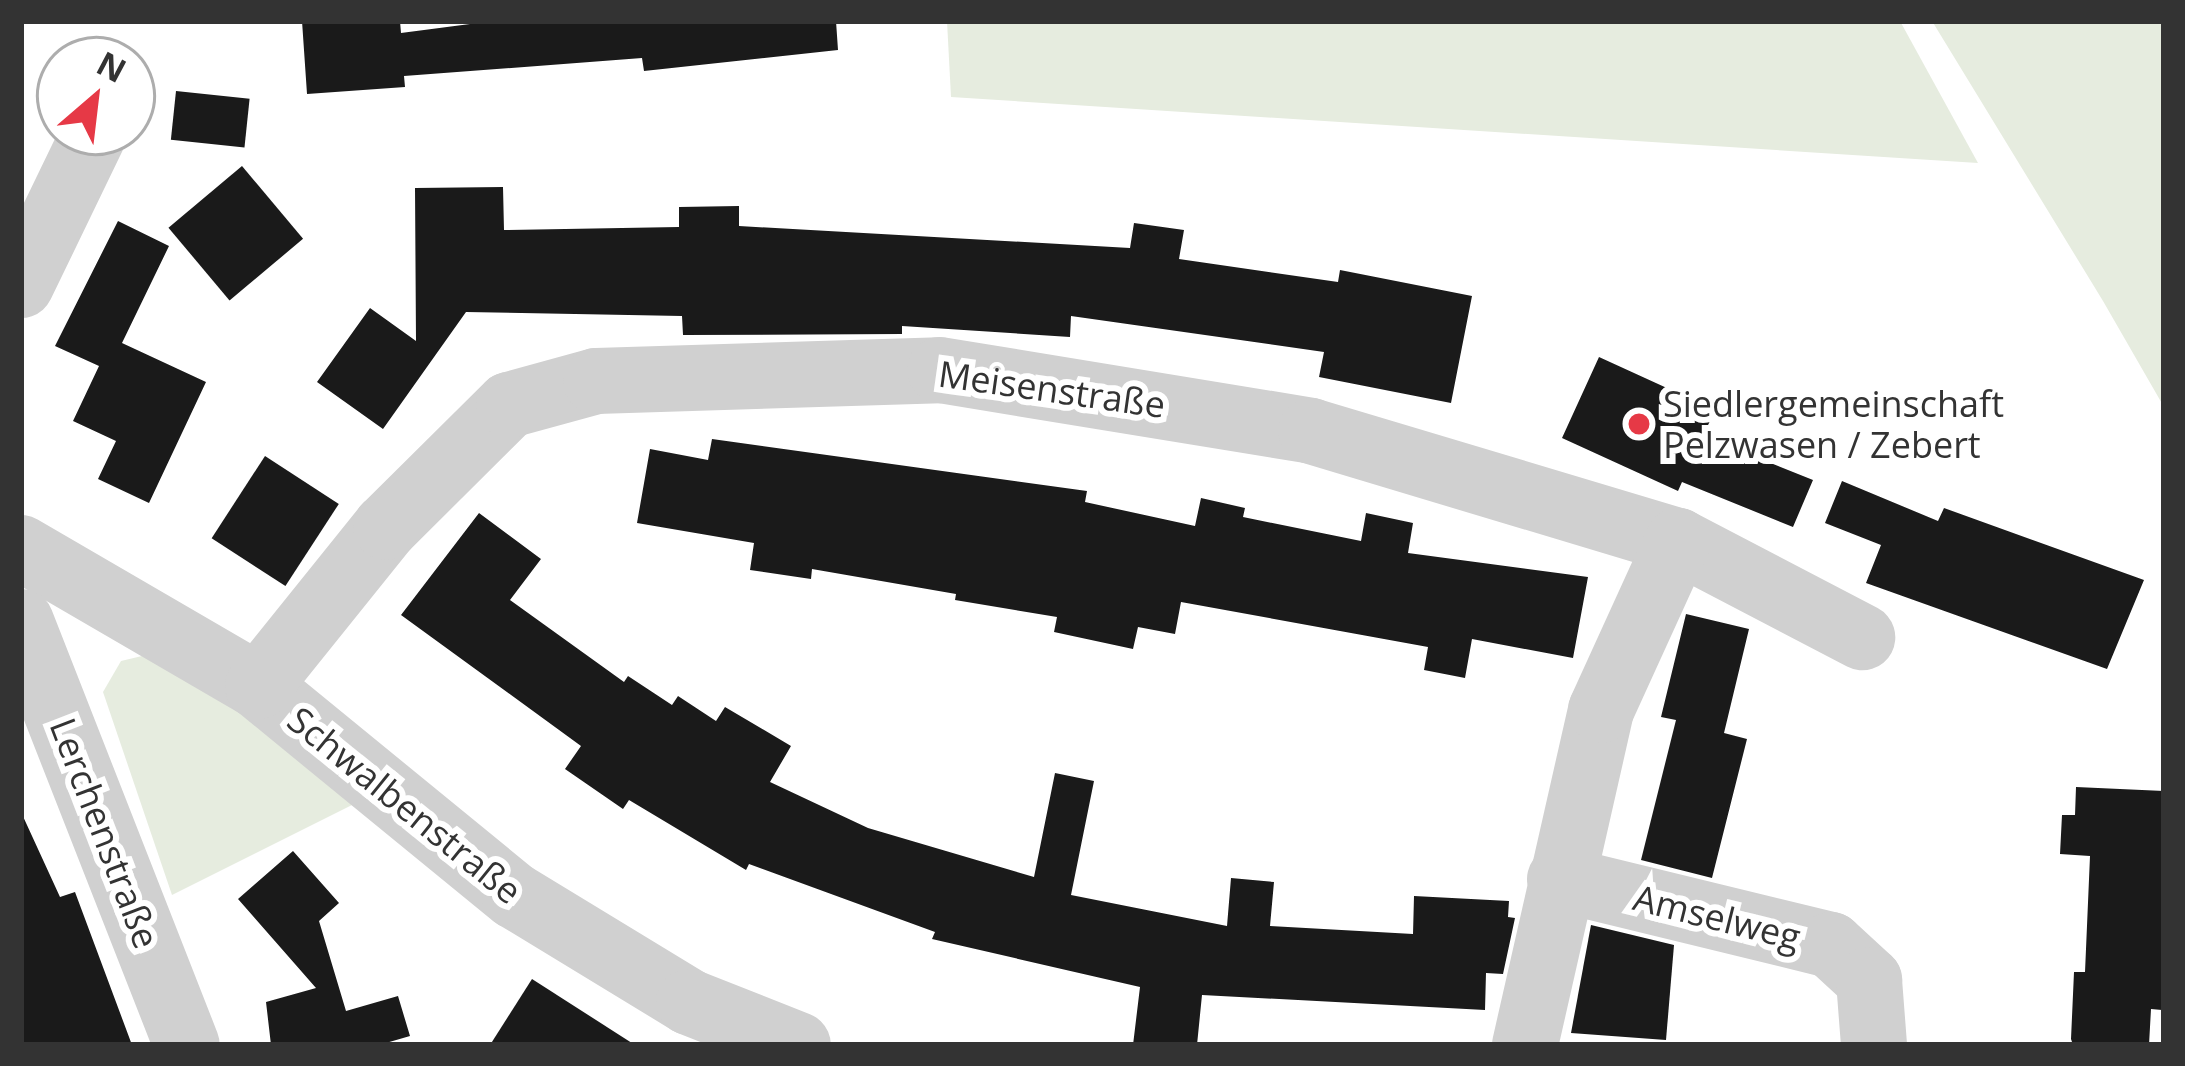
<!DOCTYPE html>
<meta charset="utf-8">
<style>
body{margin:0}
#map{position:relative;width:2185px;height:1066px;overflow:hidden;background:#fff;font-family:"Open Sans",sans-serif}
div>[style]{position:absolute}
.green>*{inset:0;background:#e6ecdf}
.building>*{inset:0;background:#1a1a1a;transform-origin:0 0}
.minor>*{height:66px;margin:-33px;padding:0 33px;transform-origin:33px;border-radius:33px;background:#d0d0d0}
.dots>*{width:33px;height:33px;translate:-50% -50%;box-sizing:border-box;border:6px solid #fff;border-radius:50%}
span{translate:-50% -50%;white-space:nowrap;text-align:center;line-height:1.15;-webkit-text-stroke:12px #fff;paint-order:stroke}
.street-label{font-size:36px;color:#333}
.poi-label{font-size:36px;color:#333}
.left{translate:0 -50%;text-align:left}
.frame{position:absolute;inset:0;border:24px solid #333;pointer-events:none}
.north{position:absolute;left:36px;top:36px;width:120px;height:120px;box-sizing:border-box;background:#fff;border:3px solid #adadad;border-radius:50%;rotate:28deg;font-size:33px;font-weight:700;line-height:48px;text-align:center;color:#333}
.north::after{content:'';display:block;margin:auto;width:42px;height:54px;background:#e63946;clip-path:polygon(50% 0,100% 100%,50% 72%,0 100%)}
</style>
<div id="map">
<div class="green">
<div style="clip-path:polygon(947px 21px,1900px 21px,1978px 163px,951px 97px)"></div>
<div style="clip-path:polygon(1932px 21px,2164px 21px,2164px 407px,2103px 301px)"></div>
<div style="clip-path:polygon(142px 656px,221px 696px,366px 798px,172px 895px,103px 692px,121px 661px)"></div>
</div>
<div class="building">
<div style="clip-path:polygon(302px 21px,400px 21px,401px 33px,493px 21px,836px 21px,838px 50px,644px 71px,642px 58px,404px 76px,405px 87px,307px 94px)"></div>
<div style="left:176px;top:91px;width:74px;height:49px;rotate:6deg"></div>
<div style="left:242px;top:166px;width:95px;height:96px;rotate:50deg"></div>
<div style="clip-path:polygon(503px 187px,504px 230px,679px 227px,679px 207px,739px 206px,739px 226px,1130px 248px,1134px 223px,1184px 230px,1179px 259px,1338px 282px,1340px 270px,1472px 296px,1451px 403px,1319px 377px,1324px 352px,1071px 316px,1070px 337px,902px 326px,902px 334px,683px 335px,682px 316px,466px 312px,383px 429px,317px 382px,370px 308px,416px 341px,415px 188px)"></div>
<div style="clip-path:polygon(118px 221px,169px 246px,122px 343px,206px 382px,149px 503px,98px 479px,116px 441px,73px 421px,99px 366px,55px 346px)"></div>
<div style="clip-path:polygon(1599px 357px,1715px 410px,1703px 436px,1813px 480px,1793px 527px,1682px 482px,1678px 491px,1562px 438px)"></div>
<div style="clip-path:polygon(712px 439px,1087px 491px,1085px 502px,1195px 526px,1201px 498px,1245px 508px,1243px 517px,1361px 541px,1366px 513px,1413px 523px,1408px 553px,1588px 577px,1573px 658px,1472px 639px,1465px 678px,1424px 670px,1428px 647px,1181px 602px,1175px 634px,1138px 627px,1133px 649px,1054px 632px,1057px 617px,955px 600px,956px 594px,812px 569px,811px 579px,750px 570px,754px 543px,637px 523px,650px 449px,708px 460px)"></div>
<div style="left:265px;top:456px;width:88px;height:98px;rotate:33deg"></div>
<div style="clip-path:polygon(1842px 481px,1938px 521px,1944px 508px,2144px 580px,2107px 669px,1866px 583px,1881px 545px,1825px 523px)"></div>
<div style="clip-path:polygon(479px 513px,541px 559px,510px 600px,624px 682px,628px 676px,672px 705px,678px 696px,716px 721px,725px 707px,791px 746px,770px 782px,868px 828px,1034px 877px,1055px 773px,1094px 781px,1071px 895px,1227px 926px,1231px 878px,1274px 882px,1270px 926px,1413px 934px,1414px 896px,1509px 901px,1508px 917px,1515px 918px,1503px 974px,1486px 973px,1485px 1010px,1202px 995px,1197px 1045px,1133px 1045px,1140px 987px,932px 939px,935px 932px,749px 864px,746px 870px,629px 800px,623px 809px,565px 769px,581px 746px,401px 615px)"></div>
<div style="clip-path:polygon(1686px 614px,1749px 629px,1724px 733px,1747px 739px,1712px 878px,1641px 860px,1676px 720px,1661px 717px)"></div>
<div style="clip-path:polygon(2076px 787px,2164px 791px,2162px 1010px,2151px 1009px,2149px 1045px,2073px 1045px,2071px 1039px,2074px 972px,2085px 972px,2090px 856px,2060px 854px,2062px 815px,2075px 815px)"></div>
<div style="clip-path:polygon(21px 812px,60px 897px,75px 892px,132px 1045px,21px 1045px)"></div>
<div style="clip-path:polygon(293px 851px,339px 903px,319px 921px,346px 1011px,398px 996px,410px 1036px,379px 1045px,271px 1045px,266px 1002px,316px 988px,238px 899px)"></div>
<div style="clip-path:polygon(1591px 925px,1674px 945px,1666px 1040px,1571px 1033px)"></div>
<div style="clip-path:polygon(532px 979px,635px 1045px,490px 1045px)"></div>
</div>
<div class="minor">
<div style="left:21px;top:285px;width:170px;rotate:-64.2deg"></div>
<div style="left:21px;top:548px;width:274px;rotate:30.2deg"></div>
<div style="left:258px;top:686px;width:332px;rotate:39.3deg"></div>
<div style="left:515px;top:896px;width:204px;rotate:31.3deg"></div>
<div style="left:689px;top:1002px;width:117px;rotate:21.5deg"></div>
<div style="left:21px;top:622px;width:454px;rotate:68.6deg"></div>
<div style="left:258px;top:686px;width:204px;rotate:-51.2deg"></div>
<div style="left:386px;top:527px;width:173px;rotate:-44.8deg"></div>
<div style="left:509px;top:405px;width:90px;rotate:-15.4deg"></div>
<div style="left:596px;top:381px;width:344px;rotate:-1.8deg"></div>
<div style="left:940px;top:370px;width:376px;rotate:9.3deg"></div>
<div style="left:1311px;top:431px;width:383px;rotate:16.7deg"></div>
<div style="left:1678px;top:541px;width:208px;rotate:27.6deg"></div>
<div style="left:1560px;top:879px;width:279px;rotate:13.7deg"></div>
<div style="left:1831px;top:945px;width:52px;rotate:42.6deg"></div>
<div style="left:1869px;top:980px;width:65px;rotate:85.6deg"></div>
<div style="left:1525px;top:1045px;width:344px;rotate:-77.2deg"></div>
<div style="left:1601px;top:710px;width:186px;rotate:-65.5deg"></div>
</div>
<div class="dots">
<div style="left:1639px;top:424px;background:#e63946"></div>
</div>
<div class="street-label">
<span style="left:1052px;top:389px;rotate:8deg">Meisenstraße</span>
<span style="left:405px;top:805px;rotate:39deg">Schwalbenstraße</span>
<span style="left:105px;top:833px;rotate:69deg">Lerchenstraße</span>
<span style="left:1717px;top:917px;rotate:14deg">Amselweg</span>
</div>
<div class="poi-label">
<span class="left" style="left:1663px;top:424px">Siedlergemeinschaft<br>Pelzwasen / Zebert</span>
</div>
<div class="frame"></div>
<div class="north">N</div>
</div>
